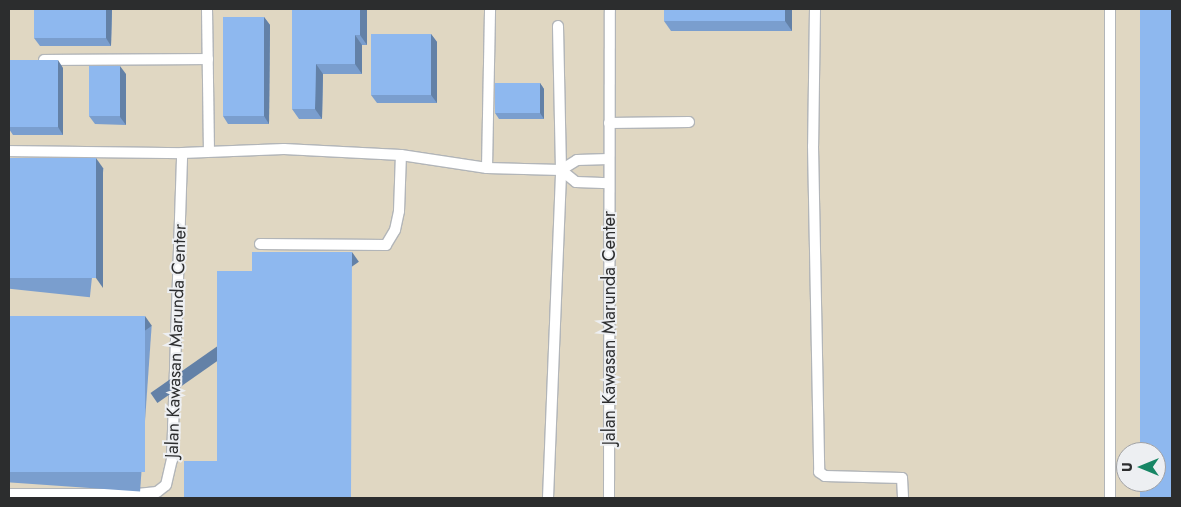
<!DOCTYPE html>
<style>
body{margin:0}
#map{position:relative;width:1181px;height:507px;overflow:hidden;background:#dfe2e5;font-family:Jost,sans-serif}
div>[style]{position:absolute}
.industrial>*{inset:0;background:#e0d7c2}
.roads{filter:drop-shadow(1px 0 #b2b5b8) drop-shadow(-1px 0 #b2b5b8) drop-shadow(0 1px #b2b5b8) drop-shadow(0 -1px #b2b5b8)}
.lane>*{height:10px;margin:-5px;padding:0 5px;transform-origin:5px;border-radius:5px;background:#fff}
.wall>*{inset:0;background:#7a9ece;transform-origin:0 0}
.shaded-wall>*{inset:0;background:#6381a7;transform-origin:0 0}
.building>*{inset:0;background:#8eb8ef;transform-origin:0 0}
span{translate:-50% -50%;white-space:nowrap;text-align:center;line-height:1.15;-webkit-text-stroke:4px #edeff2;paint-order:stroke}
.street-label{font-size:18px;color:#2c2d2e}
.frame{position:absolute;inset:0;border:10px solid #2c2d2e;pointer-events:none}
.north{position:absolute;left:1116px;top:442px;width:50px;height:50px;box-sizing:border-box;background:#edeff2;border:1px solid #a0a1a4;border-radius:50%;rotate:270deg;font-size:14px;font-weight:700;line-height:20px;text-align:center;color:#2c2d2e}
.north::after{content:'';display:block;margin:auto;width:18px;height:22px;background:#178665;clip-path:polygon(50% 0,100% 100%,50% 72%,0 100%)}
</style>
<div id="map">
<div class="industrial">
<div style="clip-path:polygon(evenodd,9px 9px,1172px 9px,1172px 498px,9px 498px,9px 9px,1126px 452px,1156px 452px,1156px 482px,1126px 482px,1126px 452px)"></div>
</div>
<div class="roads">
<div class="lane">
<div style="left:207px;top:9px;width:142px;rotate:89.2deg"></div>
<div style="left:815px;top:9px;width:137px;rotate:90.8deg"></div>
<div style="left:813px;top:146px;width:326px;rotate:88.9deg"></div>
<div style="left:819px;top:472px;width:7px;rotate:34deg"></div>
<div style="left:825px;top:476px;width:77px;rotate:1.5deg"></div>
<div style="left:902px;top:478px;width:20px;rotate:87deg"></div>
<div style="left:44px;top:60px;width:164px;rotate:-0.3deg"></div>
<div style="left:609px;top:123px;width:80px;rotate:-0.7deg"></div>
<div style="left:9px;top:151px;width:173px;rotate:0.7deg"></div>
<div style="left:487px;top:168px;width:159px;rotate:-88.9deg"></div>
<div style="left:561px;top:170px;width:19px;rotate:39deg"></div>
<div style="left:576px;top:182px;width:33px;rotate:2deg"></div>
<div style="left:260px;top:244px;width:126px;rotate:0.5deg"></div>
<div style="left:386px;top:245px;width:17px;rotate:-59deg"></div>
<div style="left:395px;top:230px;width:19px;rotate:-78deg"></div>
<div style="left:399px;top:211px;width:56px;rotate:-88deg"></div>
<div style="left:9px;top:494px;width:128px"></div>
<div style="left:137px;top:494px;width:20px;rotate:-6deg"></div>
<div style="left:157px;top:492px;width:11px;rotate:-38deg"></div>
<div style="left:166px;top:485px;width:26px;rotate:-77deg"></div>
<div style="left:172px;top:460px;width:307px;rotate:-88.1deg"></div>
<div style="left:182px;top:153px;width:102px;rotate:-2.2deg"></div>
<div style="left:284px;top:149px;width:117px;rotate:2.9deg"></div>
<div style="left:401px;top:155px;width:87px;rotate:8.6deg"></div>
<div style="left:487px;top:168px;width:74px;rotate:1.5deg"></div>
<div style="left:561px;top:170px;width:19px;rotate:-32deg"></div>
<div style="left:577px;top:160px;width:32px;rotate:-2deg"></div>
<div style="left:548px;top:498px;width:328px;rotate:-87.7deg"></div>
<div style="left:561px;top:170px;width:144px;rotate:-91.2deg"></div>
<div style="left:609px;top:498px;width:489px;rotate:-89.9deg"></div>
<div style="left:1110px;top:498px;width:489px;rotate:-90deg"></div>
</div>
</div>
<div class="wall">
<div style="clip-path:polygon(112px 9px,111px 46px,40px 46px,34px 38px)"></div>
<div style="clip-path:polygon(367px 9px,367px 45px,362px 45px,362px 74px,323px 74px,322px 119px,299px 119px,292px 109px,340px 10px)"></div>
<div style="clip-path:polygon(792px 9px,792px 31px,671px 31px,664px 21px)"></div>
<div style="clip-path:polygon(264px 17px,270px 25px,269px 124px,228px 124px,223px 116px)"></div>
<div style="clip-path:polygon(431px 34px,437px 42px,437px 103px,377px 103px,371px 95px)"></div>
<div style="clip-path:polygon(9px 60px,63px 68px,63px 135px,13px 135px,9px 129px)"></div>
<div style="clip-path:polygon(126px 74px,126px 125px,95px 124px,89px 116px)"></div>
<div style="clip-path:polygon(540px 83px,544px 89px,544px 119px,499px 119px,495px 113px)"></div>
<div style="left:9px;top:158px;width:95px;height:130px;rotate:6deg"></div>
<div style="left:9px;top:316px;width:143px;height:166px;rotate:4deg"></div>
</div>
<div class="shaded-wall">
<div style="clip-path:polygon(106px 9px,112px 9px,111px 46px,106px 38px)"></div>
<div style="clip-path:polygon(360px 9px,367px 9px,367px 45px,360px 35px)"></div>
<div style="clip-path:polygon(785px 9px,792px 9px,792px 31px,785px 21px)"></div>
<div style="clip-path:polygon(264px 17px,270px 25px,269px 124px,264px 116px)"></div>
<div style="clip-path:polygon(431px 34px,437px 42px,437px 103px,431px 95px)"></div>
<div style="clip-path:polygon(355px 35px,362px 45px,362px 74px,355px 64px)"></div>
<div style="clip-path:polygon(58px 60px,63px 68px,63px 135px,58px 127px)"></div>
<div style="clip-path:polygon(316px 64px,323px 74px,322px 119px,315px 109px)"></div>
<div style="clip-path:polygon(120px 66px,126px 74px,126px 125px,120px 117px)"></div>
<div style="clip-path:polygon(540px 83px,544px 89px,544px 119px,540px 113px)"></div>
<div style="clip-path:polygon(96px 158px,103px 168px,103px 288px,96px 278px)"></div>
<div style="left:352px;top:252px;width:12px;height:246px;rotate:55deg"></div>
<div style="left:145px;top:316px;width:12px;height:156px;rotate:55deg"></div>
</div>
<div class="building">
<div style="left:34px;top:9px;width:72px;height:29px"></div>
<div style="clip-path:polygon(340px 9px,360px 9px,360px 35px,355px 35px,355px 64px,316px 64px,315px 109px,292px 109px,292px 10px,340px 10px)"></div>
<div style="left:664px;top:9px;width:121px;height:12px"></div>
<div style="clip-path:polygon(1140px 9px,1172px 9px,1172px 498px,1140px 498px,1140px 482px,1156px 482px,1156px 452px,1140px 452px)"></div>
<div style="left:223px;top:17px;width:41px;height:99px"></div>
<div style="left:371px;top:34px;width:60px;height:61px"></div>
<div style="left:9px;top:60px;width:49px;height:67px"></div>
<div style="left:89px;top:66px;width:31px;height:50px"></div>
<div style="left:495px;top:83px;width:45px;height:30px"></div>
<div style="left:9px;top:158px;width:87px;height:120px"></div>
<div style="clip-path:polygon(252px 252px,352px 252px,351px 498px,184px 498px,184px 461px,217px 461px,217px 271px,252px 271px)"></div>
<div style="left:9px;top:316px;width:136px;height:156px"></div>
</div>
<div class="street-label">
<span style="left:609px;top:328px;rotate:-90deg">Jalan Kawasan Marunda Center</span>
<span style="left:176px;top:341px;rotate:-88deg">Jalan Kawasan Marunda Center</span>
</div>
<div class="frame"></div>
<div class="north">U</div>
</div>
